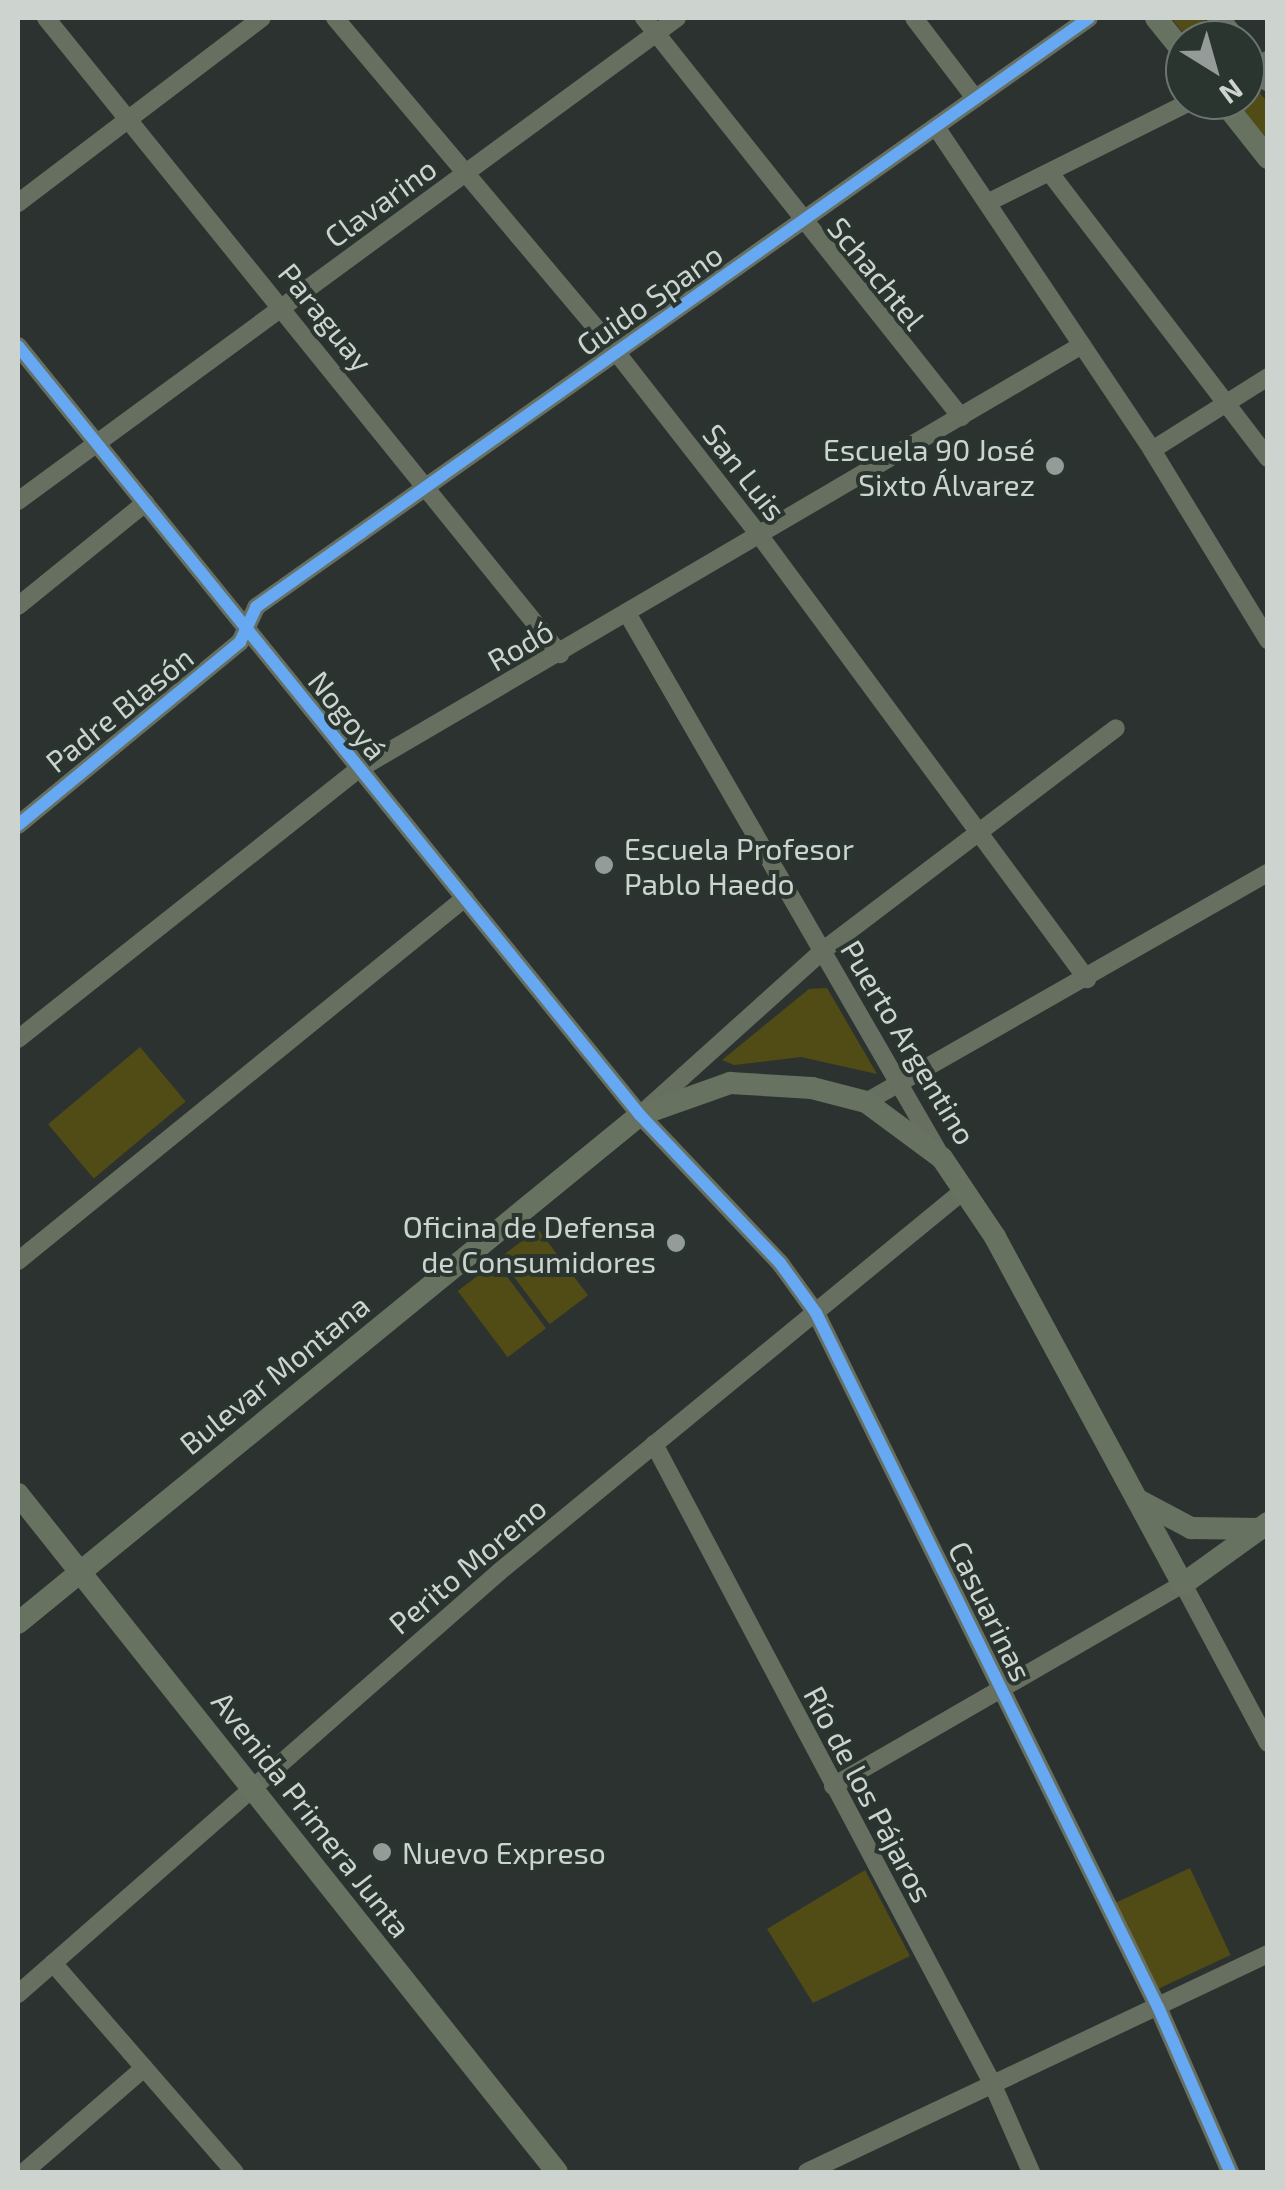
<!DOCTYPE html>
<meta charset="utf-8">
<style>
body{margin:0}
#map{position:relative;width:1285px;height:2190px;overflow:hidden;background:#2c322f;font-family:"Exo 2",sans-serif}
div>[style]{position:absolute}
.green>*{inset:0;background:#514c15;transform-origin:0 0}
.street>*{height:18px;margin:-9px;padding:0 9px;transform-origin:9px;border-radius:9px;background:#676f60}
.secondary>*{height:22px;margin:-11px;padding:0 11px;transform-origin:11px;border-radius:11px;background:#687261}
.cycleway>*{height:12px;margin:-6px;padding:0 6px;transform-origin:6px;border-radius:6px;background:#66a8f1}
.dots>*{width:28px;height:28px;translate:-50% -50%;box-sizing:border-box;border:5px solid #29352e;border-radius:50%}
span{translate:-50% -50%;white-space:nowrap;text-align:center;line-height:1.15;-webkit-text-stroke:8px #29352e;paint-order:stroke}
.street-label{font-size:30px;color:#cdd4d0}
.poi-label{font-size:30px;color:#cdd4d0}
.right{translate:-100% -50%;text-align:right}
.left{translate:0 -50%;text-align:left}
.frame{position:absolute;inset:0;border:20px solid #cdd4d0;pointer-events:none}
.north{position:absolute;left:1165px;top:20px;width:100px;height:100px;box-sizing:border-box;background:#29352e;border:2px solid #6b756f;border-radius:50%;rotate:143deg;font-size:28px;font-weight:700;line-height:40px;text-align:center;color:#cdd4d0}
.north::after{content:'';display:block;margin:auto;width:35px;height:45px;background:#959b98;clip-path:polygon(50% 0,100% 100%,50% 72%,0 100%)}
</style>
<div id="map">
<div class="green">
<div style="clip-path:polygon(1171px 18px,1203px 18px,1221px 40px,1189px 40px)"></div>
<div style="clip-path:polygon(1251px 82px,1267px 102px,1267px 140px,1236px 100px,1245px 100px)"></div>
<div style="clip-path:polygon(827px 988px,877px 1074px,801px 1057px,734px 1065px,722px 1060px,809px 989px)"></div>
<div style="left:140px;top:1047px;width:71px;height:120px;rotate:50deg"></div>
<div style="left:538px;top:1229px;width:83px;height:48px;rotate:53deg"></div>
<div style="left:496px;top:1262px;width:83px;height:48px;rotate:53deg"></div>
<div style="left:1190px;top:1868px;width:96px;height:82px;rotate:65deg"></div>
<div style="clip-path:polygon(865px 1870px,910px 1956px,813px 2003px,767px 1929px)"></div>
</div>
<div class="street">
<div style="left:46px;top:18px;width:818px;rotate:51.06deg"></div>
<div style="left:335px;top:18px;width:438px;rotate:49.9deg"></div>
<div style="left:617px;top:353px;width:232px;rotate:52deg"></div>
<div style="left:760px;top:536px;width:551px;rotate:53.57deg"></div>
<div style="left:644px;top:18px;width:510px;rotate:51.53deg"></div>
<div style="left:914px;top:18px;width:101px;rotate:52.7deg"></div>
<div style="left:1245px;top:72px;width:26px;rotate:-28deg"></div>
<div style="left:936px;top:127px;width:389px;rotate:56.2deg"></div>
<div style="left:1152px;top:450px;width:223px;rotate:58.6deg"></div>
<div style="left:1050px;top:173px;width:359px;rotate:52.6deg"></div>
<div style="left:989px;top:202px;width:229px;rotate:-26.5deg"></div>
<div style="left:18px;top:203px;width:306px;rotate:-37.2deg"></div>
<div style="left:18px;top:346px;width:989px;rotate:51.03deg"></div>
<div style="left:640px;top:1115px;width:204px;rotate:46.6deg"></div>
<div style="left:780px;top:1263px;width:62px;rotate:54.2deg"></div>
<div style="left:816px;top:1313px;width:774px;rotate:63.77deg"></div>
<div style="left:1158px;top:2007px;width:180px;rotate:66.4deg"></div>
<div style="left:1152px;top:450px;width:137px;rotate:-32.2deg"></div>
<div style="left:18px;top:501px;width:817px;rotate:-36.24deg"></div>
<div style="left:18px;top:606px;width:164px;rotate:-39deg"></div>
<div style="left:627px;top:613px;width:624px;rotate:59.98deg"></div>
<div style="left:18px;top:825px;width:288px;rotate:-39.5deg"></div>
<div style="left:240px;top:642px;width:38px;rotate:-65deg"></div>
<div style="left:256px;top:607px;width:1020px;rotate:-35.26deg"></div>
<div style="left:18px;top:1039px;width:435px;rotate:-38.4deg"></div>
<div style="left:359px;top:769px;width:838px;rotate:-30.39deg"></div>
<div style="left:866px;top:1102px;width:463px;rotate:-29.7deg"></div>
<div style="left:648px;top:1108px;width:233px;rotate:-42deg"></div>
<div style="left:821px;top:952px;width:370px;rotate:-37.2deg"></div>
<div style="left:18px;top:1261px;width:576px;rotate:-39.08deg"></div>
<div style="left:654px;top:1444px;width:723px;rotate:62.12deg"></div>
<div style="left:992px;top:2083px;width:97px;rotate:66.3deg"></div>
<div style="left:833px;top:1786px;width:404px;rotate:-30deg"></div>
<div style="left:1183px;top:1584px;width:180px;rotate:61.9deg"></div>
<div style="left:53px;top:1963px;width:277px;rotate:49deg"></div>
<div style="left:18px;top:1994px;width:640px;rotate:-41.26deg"></div>
<div style="left:499px;top:1572px;width:600px;rotate:-39.39deg"></div>
<div style="left:24px;top:2172px;width:159px;rotate:-40.9deg"></div>
<div style="left:807px;top:2172px;width:510px;rotate:-25.31deg"></div>
</div>
<div class="secondary">
<div style="left:1156px;top:18px;width:46px;rotate:51.1deg"></div>
<div style="left:1218px;top:18px;width:28px;rotate:51deg"></div>
<div style="left:1245px;top:52px;width:36px;rotate:51deg"></div>
<div style="left:1222px;top:100px;width:74px;rotate:51.6deg"></div>
<div style="left:18px;top:1494px;width:866px;rotate:51.52deg"></div>
<div style="left:1140px;top:1501px;width:58px;rotate:27.9deg"></div>
<div style="left:1191px;top:1528px;width:69px;rotate:0.8deg"></div>
<div style="left:18px;top:1623px;width:803px;rotate:-39.24deg"></div>
<div style="left:640px;top:1115px;width:96px;rotate:-19.6deg"></div>
<div style="left:730px;top:1083px;width:82px;rotate:3.5deg"></div>
<div style="left:812px;top:1088px;width:56px;rotate:14.5deg"></div>
<div style="left:866px;top:1102px;width:94px;rotate:36.4deg"></div>
<div style="left:942px;top:1158px;width:95px;rotate:56.1deg"></div>
<div style="left:995px;top:1237px;width:395px;rotate:61.6deg"></div>
<div style="left:1183px;top:1584px;width:105px;rotate:-35.7deg"></div>
</div>
<div class="cycleway">
<div style="left:18px;top:346px;width:989px;rotate:51.03deg"></div>
<div style="left:640px;top:1115px;width:204px;rotate:46.6deg"></div>
<div style="left:780px;top:1263px;width:62px;rotate:54.2deg"></div>
<div style="left:816px;top:1313px;width:774px;rotate:63.77deg"></div>
<div style="left:1158px;top:2007px;width:180px;rotate:66.4deg"></div>
<div style="left:18px;top:825px;width:288px;rotate:-39.5deg"></div>
<div style="left:240px;top:642px;width:38px;rotate:-65deg"></div>
<div style="left:256px;top:607px;width:1020px;rotate:-35.26deg"></div>
</div>
<div class="dots">
<div style="left:1055px;top:466px;background:#959b98"></div>
<div style="left:604px;top:865px;background:#959b98"></div>
<div style="left:676px;top:1243px;background:#959b98"></div>
<div style="left:382px;top:1852px;background:#959b98"></div>
</div>
<div class="street-label">
<span style="left:380px;top:202px;rotate:-36deg">Clavarino</span>
<span style="left:877px;top:273px;rotate:51deg">Schachtel</span>
<span style="left:649px;top:299px;rotate:-35deg">Guido Spano</span>
<span style="left:326px;top:317px;rotate:51deg">Paraguay</span>
<span style="left:745px;top:472px;rotate:52deg">San Luis</span>
<span style="left:520px;top:645px;rotate:-30deg">Rodó</span>
<span style="left:119px;top:709px;rotate:-39deg">Padre Blasón</span>
<span style="left:348px;top:715px;rotate:51deg">Nogoyá</span>
<span style="left:909px;top:1042px;rotate:59deg">Puerto Argentino</span>
<span style="left:274px;top:1374px;rotate:-39deg">Bulevar Montana</span>
<span style="left:467px;top:1565px;rotate:-40deg">Perito Moreno</span>
<span style="left:991px;top:1611px;rotate:64deg">Casuarinas</span>
<span style="left:869px;top:1794px;rotate:62deg">Río de los Pájaros</span>
<span style="left:312px;top:1814px;rotate:52deg">Avenida Primera Junta</span>
</div>
<div class="poi-label">
<span class="right" style="left:1035px;top:466px">Escuela 90 José<br>Sixto Álvarez</span>
<span class="left" style="left:624px;top:865px">Escuela Profesor<br>Pablo Haedo</span>
<span class="right" style="left:656px;top:1243px">Oficina de Defensa<br>de Consumidores</span>
<span class="left" style="left:402px;top:1852px">Nuevo Expreso</span>
</div>
<div class="frame"></div>
<div class="north">N</div>
</div>
